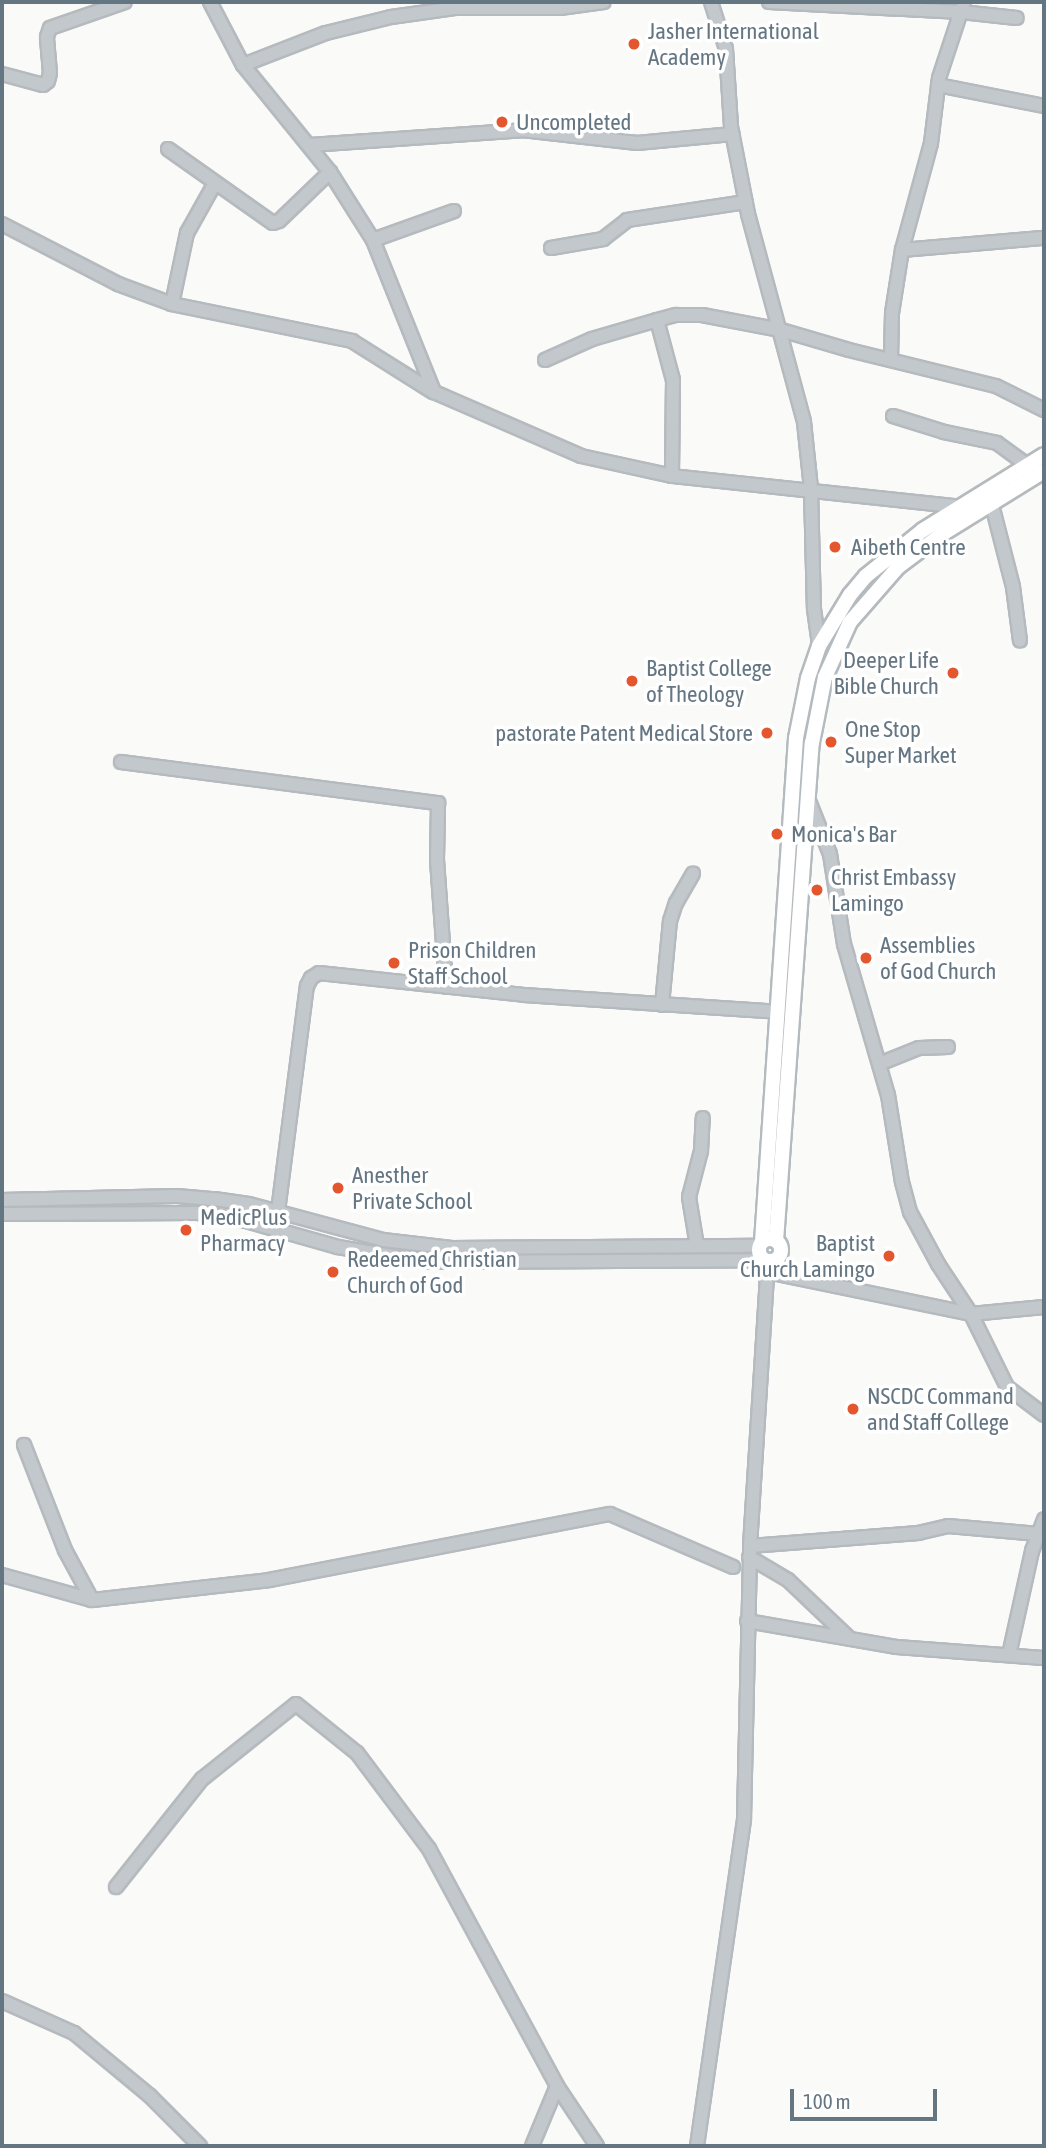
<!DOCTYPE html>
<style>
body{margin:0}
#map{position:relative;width:1046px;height:2148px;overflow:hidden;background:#fafaf8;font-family:"Asap Condensed",sans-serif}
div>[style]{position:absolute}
.roads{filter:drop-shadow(2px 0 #b5babe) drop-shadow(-2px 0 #b5babe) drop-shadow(0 2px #b5babe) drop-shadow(0 -2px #b5babe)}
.minor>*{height:12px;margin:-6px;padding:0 6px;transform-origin:6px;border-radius:6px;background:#c3c8cc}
.major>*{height:14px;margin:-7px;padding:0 7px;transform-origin:7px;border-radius:7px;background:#fff}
.major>.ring{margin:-7px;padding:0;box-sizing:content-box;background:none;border:14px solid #fff;border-radius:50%}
.dots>*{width:19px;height:19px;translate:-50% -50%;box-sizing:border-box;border:4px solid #fff;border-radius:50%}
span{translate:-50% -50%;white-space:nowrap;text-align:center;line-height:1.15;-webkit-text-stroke:7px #fff;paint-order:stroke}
.poi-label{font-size:23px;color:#657683}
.left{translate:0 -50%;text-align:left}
.right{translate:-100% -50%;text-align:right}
.frame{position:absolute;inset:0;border:4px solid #657683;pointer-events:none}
.scale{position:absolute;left:790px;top:2089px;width:147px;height:32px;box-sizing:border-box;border:4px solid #657683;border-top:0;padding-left:9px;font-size:21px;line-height:24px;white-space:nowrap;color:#657683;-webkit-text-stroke:5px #fff;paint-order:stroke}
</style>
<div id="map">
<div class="roads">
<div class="minor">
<div style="left:210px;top:2px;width:71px;rotate:62.4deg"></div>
<div style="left:243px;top:65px;width:138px;rotate:50.9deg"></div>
<div style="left:330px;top:172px;width:80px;rotate:57.7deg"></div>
<div style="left:373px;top:240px;width:164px;rotate:68.1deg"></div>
<div style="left:434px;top:392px;width:160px;rotate:23.5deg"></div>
<div style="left:581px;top:456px;width:93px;rotate:12.4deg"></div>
<div style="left:672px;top:476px;width:291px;rotate:6.1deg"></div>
<div style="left:711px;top:2px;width:49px;rotate:72.3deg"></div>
<div style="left:726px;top:49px;width:78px;rotate:86.3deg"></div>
<div style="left:731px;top:127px;width:89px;rotate:78.9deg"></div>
<div style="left:748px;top:214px;width:215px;rotate:74.9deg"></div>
<div style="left:804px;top:422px;width:67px;rotate:84deg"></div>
<div style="left:811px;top:489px;width:120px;rotate:88.6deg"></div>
<div style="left:814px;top:609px;width:37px;rotate:82deg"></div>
<div style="left:769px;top:2px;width:192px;rotate:3deg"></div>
<div style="left:961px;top:12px;width:56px;rotate:6.1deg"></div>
<div style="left:243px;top:65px;width:89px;rotate:-21.1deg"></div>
<div style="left:326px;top:33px;width:67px;rotate:-13.8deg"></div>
<div style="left:391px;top:17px;width:66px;rotate:-7.9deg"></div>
<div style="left:456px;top:8px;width:104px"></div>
<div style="left:560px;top:8px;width:44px;rotate:-7.8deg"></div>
<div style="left:2px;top:74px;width:42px;rotate:15deg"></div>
<div style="left:43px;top:85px;width:6px;rotate:-39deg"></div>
<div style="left:48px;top:81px;width:8px;rotate:-76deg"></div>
<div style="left:50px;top:73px;width:36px;rotate:-95deg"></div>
<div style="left:47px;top:37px;width:9px;rotate:-72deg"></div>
<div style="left:50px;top:28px;width:79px;rotate:-19.1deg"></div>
<div style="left:938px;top:85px;width:108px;rotate:11.2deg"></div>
<div style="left:310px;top:145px;width:213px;rotate:-4deg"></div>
<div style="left:522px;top:130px;width:116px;rotate:6.4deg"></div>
<div style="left:637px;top:143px;width:96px;rotate:-5.4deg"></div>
<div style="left:168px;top:149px;width:128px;rotate:35.2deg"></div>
<div style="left:273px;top:223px;width:6px;rotate:-18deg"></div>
<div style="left:279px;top:221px;width:71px;rotate:-43.9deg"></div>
<div style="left:2px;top:224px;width:131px;rotate:27.3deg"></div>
<div style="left:118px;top:284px;width:58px;rotate:20.3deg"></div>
<div style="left:172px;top:304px;width:184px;rotate:11.6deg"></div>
<div style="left:352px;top:341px;width:96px;rotate:32.2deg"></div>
<div style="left:373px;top:240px;width:86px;rotate:-19.7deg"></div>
<div style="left:551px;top:248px;width:53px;rotate:-9.8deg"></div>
<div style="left:603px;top:239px;width:31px;rotate:-38deg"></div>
<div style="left:627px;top:220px;width:120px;rotate:-8.6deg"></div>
<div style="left:902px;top:250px;width:140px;rotate:-4.9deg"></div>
<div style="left:172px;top:304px;width:73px;rotate:-78.1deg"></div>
<div style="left:187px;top:233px;width:57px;rotate:-60.8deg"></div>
<div style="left:657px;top:320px;width:62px;rotate:75.1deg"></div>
<div style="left:673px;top:380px;width:96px;rotate:90.6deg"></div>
<div style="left:545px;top:360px;width:51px;rotate:-24.1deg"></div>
<div style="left:592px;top:339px;width:68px;rotate:-16.3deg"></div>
<div style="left:657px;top:320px;width:20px;rotate:-15deg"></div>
<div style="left:676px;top:315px;width:26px"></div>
<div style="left:702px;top:315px;width:80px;rotate:10.8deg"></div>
<div style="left:781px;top:330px;width:71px;rotate:16.4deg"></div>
<div style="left:849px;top:350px;width:151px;rotate:13.8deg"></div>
<div style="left:996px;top:386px;width:54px;rotate:26.6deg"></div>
<div style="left:891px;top:360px;width:47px;rotate:-88.8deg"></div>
<div style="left:892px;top:313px;width:64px;rotate:-81deg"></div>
<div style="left:902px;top:250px;width:111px;rotate:-74.8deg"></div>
<div style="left:931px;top:143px;width:65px;rotate:-83deg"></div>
<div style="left:939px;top:78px;width:80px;rotate:-71.8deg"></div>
<div style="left:893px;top:416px;width:53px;rotate:17.4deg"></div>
<div style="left:944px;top:432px;width:54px;rotate:11.7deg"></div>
<div style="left:997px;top:443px;width:46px;rotate:36.1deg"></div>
<div style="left:992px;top:505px;width:85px;rotate:75.6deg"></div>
<div style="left:1013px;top:587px;width:54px;rotate:82.6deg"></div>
<div style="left:121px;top:762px;width:320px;rotate:7.4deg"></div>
<div style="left:438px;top:803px;width:57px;rotate:91deg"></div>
<div style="left:437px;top:860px;width:127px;rotate:85.9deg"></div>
<div style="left:809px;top:801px;width:57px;rotate:68.4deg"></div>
<div style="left:830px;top:854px;width:91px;rotate:81.2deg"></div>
<div style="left:844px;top:944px;width:157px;rotate:73.8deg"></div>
<div style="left:888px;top:1095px;width:88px;rotate:80.9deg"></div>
<div style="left:902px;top:1182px;width:31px;rotate:75deg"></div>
<div style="left:910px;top:1212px;width:59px;rotate:61.7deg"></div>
<div style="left:938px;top:1264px;width:60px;rotate:56.6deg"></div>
<div style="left:971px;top:1314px;width:81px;rotate:63.7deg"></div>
<div style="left:1007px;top:1387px;width:46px;rotate:37.1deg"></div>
<div style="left:662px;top:1005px;width:84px;rotate:-84.6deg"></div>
<div style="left:670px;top:921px;width:19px;rotate:-72deg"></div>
<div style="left:676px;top:903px;width:34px;rotate:-60deg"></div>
<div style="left:879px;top:1064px;width:43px;rotate:-21.8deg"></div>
<div style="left:919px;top:1048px;width:29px;rotate:-2deg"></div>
<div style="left:2px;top:1200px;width:175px;rotate:-1.3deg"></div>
<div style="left:177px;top:1196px;width:37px;rotate:5deg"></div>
<div style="left:214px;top:1199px;width:35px;rotate:8deg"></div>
<div style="left:249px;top:1204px;width:139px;rotate:15deg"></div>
<div style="left:383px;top:1240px;width:69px;rotate:6.6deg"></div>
<div style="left:452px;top:1248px;width:307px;rotate:-0.4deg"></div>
<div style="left:2px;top:1214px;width:196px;rotate:-0.3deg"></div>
<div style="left:198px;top:1213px;width:49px;rotate:9.5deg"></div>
<div style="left:246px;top:1221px;width:96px;rotate:15.8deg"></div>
<div style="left:338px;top:1247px;width:89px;rotate:9.7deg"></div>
<div style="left:426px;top:1262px;width:338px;rotate:-0.3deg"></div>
<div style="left:277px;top:1219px;width:235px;rotate:-82.7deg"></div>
<div style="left:307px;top:986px;width:9px;rotate:-63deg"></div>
<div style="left:311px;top:978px;width:9px;rotate:-32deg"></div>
<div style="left:319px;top:973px;width:206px;rotate:6.1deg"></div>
<div style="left:524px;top:995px;width:254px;rotate:3.8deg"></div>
<div style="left:697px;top:1246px;width:50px;rotate:-99.3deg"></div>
<div style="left:689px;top:1197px;width:48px;rotate:-75.4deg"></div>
<div style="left:701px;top:1151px;width:33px;rotate:-87deg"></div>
<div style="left:768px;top:1272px;width:207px;rotate:11.7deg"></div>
<div style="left:971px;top:1314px;width:73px;rotate:-5.5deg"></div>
<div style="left:750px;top:1546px;width:169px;rotate:-4.4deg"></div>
<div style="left:918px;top:1533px;width:31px;rotate:-13deg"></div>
<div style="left:948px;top:1526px;width:91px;rotate:5deg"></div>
<div style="left:749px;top:1557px;width:45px;rotate:30.5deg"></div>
<div style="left:788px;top:1580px;width:84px;rotate:43.6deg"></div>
<div style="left:2px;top:1575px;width:93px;rotate:15.5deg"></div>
<div style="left:92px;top:1600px;width:57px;rotate:-118.4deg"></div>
<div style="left:65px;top:1550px;width:113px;rotate:-111.3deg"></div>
<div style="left:92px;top:1600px;width:178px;rotate:-6.4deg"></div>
<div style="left:269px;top:1580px;width:347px;rotate:-11deg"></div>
<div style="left:610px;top:1514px;width:134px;rotate:23.3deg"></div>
<div style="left:747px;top:1621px;width:151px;rotate:9.9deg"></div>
<div style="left:896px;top:1647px;width:148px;rotate:4.3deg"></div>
<div style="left:1009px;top:1655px;width:107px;rotate:-77.5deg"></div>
<div style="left:1032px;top:1551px;width:34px;rotate:-69deg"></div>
<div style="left:116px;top:1887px;width:138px;rotate:-51.5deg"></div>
<div style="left:202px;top:1779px;width:120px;rotate:-38.6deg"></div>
<div style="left:296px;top:1704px;width:78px;rotate:38.8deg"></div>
<div style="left:357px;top:1753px;width:120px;rotate:53.1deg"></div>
<div style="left:429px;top:1849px;width:269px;rotate:61.6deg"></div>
<div style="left:557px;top:2086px;width:72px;rotate:56.3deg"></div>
<div style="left:2px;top:2001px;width:79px;rotate:24deg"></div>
<div style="left:74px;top:2033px;width:99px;rotate:39.7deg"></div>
<div style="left:150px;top:2096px;width:71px;rotate:45deg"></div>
<div style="left:532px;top:2146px;width:65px;rotate:-67.4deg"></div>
<div style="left:697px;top:2146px;width:330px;rotate:-81.8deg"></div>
<div style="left:744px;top:1819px;width:273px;rotate:-88.7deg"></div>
<div style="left:750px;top:1546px;width:286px;rotate:-86.4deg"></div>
</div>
<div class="major">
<div class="ring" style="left:759px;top:1239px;width:8px;height:8px"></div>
<div style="left:776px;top:1241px;width:499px;rotate:-85.9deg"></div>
<div style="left:812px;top:743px;width:67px;rotate:-78.9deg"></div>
<div style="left:825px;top:677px;width:60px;rotate:-65.6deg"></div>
<div style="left:850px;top:622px;width:73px;rotate:-48.9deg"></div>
<div style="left:898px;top:567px;width:55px;rotate:-36.9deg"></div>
<div style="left:942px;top:534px;width:120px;rotate:-31.7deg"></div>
<div style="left:762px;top:1242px;width:505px;rotate:-86.14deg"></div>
<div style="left:796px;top:738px;width:61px;rotate:-78.7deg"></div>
<div style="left:808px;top:678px;width:34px;rotate:-71deg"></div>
<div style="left:819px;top:646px;width:60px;rotate:-58.7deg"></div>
<div style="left:850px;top:595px;width:25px;rotate:-50deg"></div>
<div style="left:866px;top:576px;width:73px;rotate:-38.9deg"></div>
<div style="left:923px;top:530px;width:142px;rotate:-31.8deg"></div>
</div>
</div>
<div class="dots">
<div style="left:634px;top:44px;background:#e4572e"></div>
<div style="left:502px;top:122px;background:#e4572e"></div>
<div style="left:835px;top:547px;background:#e4572e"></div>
<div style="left:953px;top:673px;background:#e4572e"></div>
<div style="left:632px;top:681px;background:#e4572e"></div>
<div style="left:767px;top:733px;background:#e4572e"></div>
<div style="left:831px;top:742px;background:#e4572e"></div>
<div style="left:777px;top:834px;background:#e4572e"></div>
<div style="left:817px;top:890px;background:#e4572e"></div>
<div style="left:866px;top:958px;background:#e4572e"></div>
<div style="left:394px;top:963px;background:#e4572e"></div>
<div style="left:338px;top:1188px;background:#e4572e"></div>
<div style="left:186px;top:1230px;background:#e4572e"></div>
<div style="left:889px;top:1256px;background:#e4572e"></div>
<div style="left:333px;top:1272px;background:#e4572e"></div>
<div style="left:853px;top:1409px;background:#e4572e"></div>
</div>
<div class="poi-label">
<span class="left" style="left:648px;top:44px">Jasher International<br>Academy</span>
<span class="left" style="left:516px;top:122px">Uncompleted</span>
<span class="left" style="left:851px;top:547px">Aibeth Centre</span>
<span class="right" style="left:939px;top:673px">Deeper Life<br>Bible Church</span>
<span class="left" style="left:646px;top:681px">Baptist College<br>of Theology</span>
<span class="left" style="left:845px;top:742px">One Stop<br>Super Market</span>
<span class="right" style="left:753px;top:733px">pastorate Patent Medical Store</span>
<span class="left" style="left:791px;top:834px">Monica's Bar</span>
<span class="left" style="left:831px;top:890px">Christ Embassy<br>Lamingo</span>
<span class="left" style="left:880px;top:958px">Assemblies<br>of God Church</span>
<span class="left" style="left:408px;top:963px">Prison Children<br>Staff School</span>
<span class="left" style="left:352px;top:1188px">Anesther<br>Private School</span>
<span class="left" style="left:200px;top:1230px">MedicPlus<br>Pharmacy</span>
<span class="right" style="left:875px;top:1256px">Baptist<br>Church Lamingo</span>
<span class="left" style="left:347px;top:1272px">Redeemed Christian<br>Church of God</span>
<span class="left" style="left:867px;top:1409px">NSCDC Command<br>and Staff College</span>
</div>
<div class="frame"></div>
<div class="scale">100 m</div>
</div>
